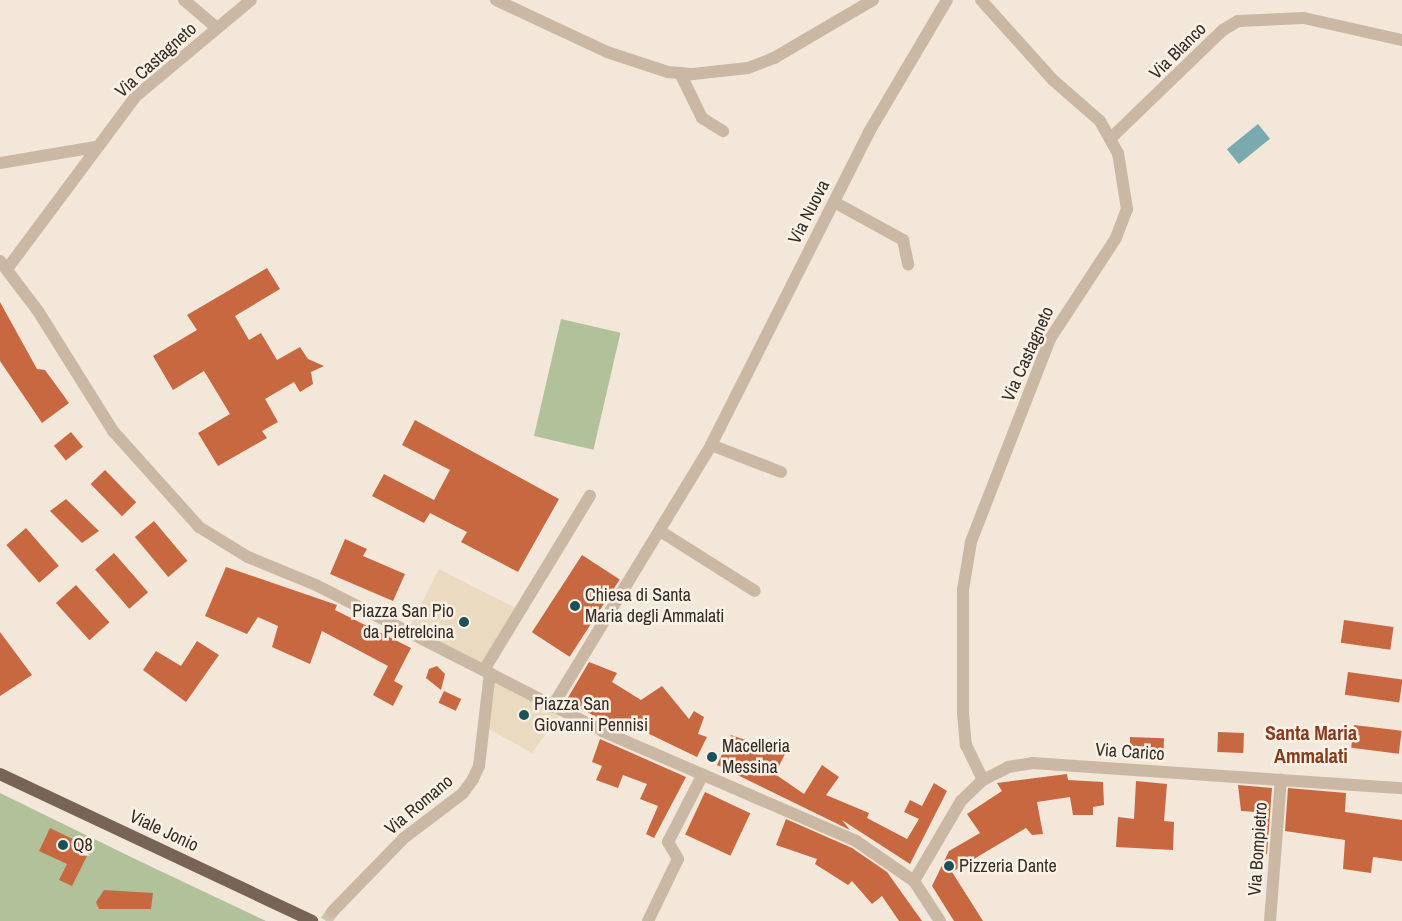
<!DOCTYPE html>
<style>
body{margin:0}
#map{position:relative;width:1402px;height:921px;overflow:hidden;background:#f2e7d9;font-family:"Archivo Narrow",sans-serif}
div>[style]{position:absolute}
.green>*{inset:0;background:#b1c199;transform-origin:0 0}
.plaza>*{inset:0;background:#eadac0;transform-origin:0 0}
.water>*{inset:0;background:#78aaaf;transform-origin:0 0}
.building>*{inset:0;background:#c86841;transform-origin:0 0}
.minor-tunnel>*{height:12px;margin-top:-6px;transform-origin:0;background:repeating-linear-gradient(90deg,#ccc2b5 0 12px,transparent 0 18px)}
.minor>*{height:12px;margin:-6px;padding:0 6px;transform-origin:6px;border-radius:6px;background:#cab8a5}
.major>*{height:12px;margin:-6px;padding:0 6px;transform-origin:6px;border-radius:6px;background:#786457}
.dots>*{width:14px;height:14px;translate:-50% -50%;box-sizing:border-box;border:2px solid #f9f1e5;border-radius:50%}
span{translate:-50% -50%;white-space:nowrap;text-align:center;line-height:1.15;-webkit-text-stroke:5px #f9f1e5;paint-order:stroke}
.street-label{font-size:18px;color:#352c26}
.poi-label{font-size:18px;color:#352c26}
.left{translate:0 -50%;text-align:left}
.right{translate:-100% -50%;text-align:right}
.quarter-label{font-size:20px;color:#863c1e;font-weight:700}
</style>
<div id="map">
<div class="green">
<div style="left:561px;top:319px;width:61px;height:120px;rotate:13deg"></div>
<div style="clip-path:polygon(0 793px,135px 859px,266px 921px,0 921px)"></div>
</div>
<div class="plaza">
<div style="left:439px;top:569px;width:91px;height:69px;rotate:27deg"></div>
<div style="clip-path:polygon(496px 676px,562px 712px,532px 753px,489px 729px)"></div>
</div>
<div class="water">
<div style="left:1258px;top:124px;width:19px;height:40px;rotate:51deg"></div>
</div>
<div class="building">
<div style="clip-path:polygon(267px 268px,280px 289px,235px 316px,249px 340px,261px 333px,277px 360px,300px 347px,308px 359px,324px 366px,311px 372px,313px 384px,300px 392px,294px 382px,265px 399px,278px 422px,262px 431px,267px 438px,218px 466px,198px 433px,230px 414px,204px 371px,173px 390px,153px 356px,197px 330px,187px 315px)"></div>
<div style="clip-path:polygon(0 302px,37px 369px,45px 370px,69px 403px,42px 423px,0 361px)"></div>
<div style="clip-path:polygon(415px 420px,559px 499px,518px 572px,461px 542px,467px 532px,430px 513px,424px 523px,372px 496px,384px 474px,434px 500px,450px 470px,402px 445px)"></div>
<div style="left:71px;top:432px;width:19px;height:22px;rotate:51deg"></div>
<div style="left:105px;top:470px;width:45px;height:20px;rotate:46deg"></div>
<div style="clip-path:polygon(66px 499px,99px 531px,82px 543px,50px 511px)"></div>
<div style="left:154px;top:521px;width:52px;height:25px;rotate:50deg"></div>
<div style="left:26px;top:528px;width:50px;height:26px;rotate:49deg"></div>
<div style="clip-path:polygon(345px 539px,367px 549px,363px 556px,405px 574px,393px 601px,330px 574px)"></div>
<div style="left:114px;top:553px;width:52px;height:25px;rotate:49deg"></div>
<div style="left:582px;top:555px;width:45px;height:92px;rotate:33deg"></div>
<div style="clip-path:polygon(226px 567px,337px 605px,335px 610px,411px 648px,394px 681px,403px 686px,393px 706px,373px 695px,388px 666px,322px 631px,310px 664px,272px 647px,278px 626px,258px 617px,247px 634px,205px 616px)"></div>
<div style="left:76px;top:585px;width:50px;height:27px;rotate:48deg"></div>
<div style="left:1344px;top:620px;width:50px;height:23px;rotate:8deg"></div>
<div style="clip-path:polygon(0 632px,32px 675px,0 696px)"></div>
<div style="clip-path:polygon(197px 641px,219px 655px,186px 702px,143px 670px,156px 651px,181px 666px)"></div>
<div style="clip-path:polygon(589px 662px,617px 673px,612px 682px,641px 700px,662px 686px,689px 719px,694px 711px,704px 717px,698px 734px,707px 737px,697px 757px,641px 730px,626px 728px,625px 732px,566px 701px)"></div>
<div style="clip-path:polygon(437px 666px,445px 674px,441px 690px,426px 678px,429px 669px)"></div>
<div style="left:1348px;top:672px;width:55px;height:23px;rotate:8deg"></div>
<div style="left:444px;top:691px;width:19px;height:13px;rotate:25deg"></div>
<div style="left:1354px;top:725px;width:48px;height:23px;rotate:7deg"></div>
<div style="left:1218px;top:732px;width:26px;height:20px;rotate:2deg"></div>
<div style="clip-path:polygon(731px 735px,785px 754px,775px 774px,804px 794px,822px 765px,839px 777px,826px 795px,869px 813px,867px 818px,907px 839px,919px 819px,904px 812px,910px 800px,922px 806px,934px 783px,947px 791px,910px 864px,842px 820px,850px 830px,717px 765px)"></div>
<div style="left:1130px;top:737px;width:34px;height:22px;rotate:2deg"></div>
<div style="clip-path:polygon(600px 739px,686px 777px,654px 838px,646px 834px,658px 806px,640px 799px,647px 784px,623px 775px,618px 788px,596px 780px,602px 766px,592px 762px)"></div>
<div style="clip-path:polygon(1067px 774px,1068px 780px,1103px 782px,1104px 805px,1093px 807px,1093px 815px,1073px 815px,1070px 797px,1037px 802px,1043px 834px,1032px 835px,1026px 828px,952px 872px,983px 921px,954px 921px,932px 886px,949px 851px,980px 833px,967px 814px,1002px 791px,997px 783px)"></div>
<div style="clip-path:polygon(1136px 781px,1167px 784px,1164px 821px,1174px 822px,1173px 850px,1116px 847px,1118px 817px,1134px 819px)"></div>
<div style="clip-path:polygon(1238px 785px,1272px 788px,1267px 854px,1255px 853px,1257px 812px,1241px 811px)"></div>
<div style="clip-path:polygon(1288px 788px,1346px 793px,1345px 812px,1402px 820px,1402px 861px,1373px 857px,1371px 873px,1343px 869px,1345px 840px,1285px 831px)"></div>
<div style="left:705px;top:792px;width:50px;height:47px;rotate:25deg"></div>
<div style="clip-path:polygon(786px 819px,852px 848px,887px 872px,922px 921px,899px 921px,882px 896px,872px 904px,852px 881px,848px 885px,815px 864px,817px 859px,776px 845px)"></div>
<div style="clip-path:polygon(50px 828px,91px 848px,72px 886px,59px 880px,67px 864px,39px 851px)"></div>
<div style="clip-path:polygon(104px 890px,153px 893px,151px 909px,99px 909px,96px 902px)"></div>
</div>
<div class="minor-tunnel">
<div style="left:326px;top:921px;width:11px;rotate:-56deg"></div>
</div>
<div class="minor">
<div style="left:184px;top:0;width:43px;rotate:40.3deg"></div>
<div style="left:496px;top:0;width:123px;rotate:25.1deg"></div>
<div style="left:607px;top:52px;width:64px;rotate:18.2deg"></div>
<div style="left:668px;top:72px;width:25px;rotate:5deg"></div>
<div style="left:693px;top:74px;width:55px;rotate:-6.2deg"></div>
<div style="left:748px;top:68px;width:28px;rotate:-21deg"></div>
<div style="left:774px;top:58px;width:115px;rotate:-30.4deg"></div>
<div style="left:981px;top:0;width:108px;rotate:48deg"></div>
<div style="left:1053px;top:80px;width:62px;rotate:41.1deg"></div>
<div style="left:1100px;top:121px;width:37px;rotate:61deg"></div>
<div style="left:1118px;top:153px;width:57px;rotate:80.9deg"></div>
<div style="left:1127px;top:209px;width:31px;rotate:111deg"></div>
<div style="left:1116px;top:238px;width:121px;rotate:123.2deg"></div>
<div style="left:1050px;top:339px;width:218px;rotate:111.3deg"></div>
<div style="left:971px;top:542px;width:49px;rotate:99.5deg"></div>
<div style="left:963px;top:590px;width:123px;rotate:90deg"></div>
<div style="left:963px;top:713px;width:32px;rotate:85deg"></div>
<div style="left:966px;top:745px;width:39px;rotate:64deg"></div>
<div style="left:680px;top:73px;width:50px;rotate:63.9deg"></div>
<div style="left:702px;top:118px;width:25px;rotate:32deg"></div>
<div style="left:1111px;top:138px;width:156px;rotate:-44deg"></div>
<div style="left:1223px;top:30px;width:17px;rotate:-31deg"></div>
<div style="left:1238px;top:21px;width:66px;rotate:-2.6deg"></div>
<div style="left:1304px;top:18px;width:100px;rotate:12.7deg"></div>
<div style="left:0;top:163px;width:97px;rotate:-9.5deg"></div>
<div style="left:834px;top:202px;width:79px;rotate:28.8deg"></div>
<div style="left:903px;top:240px;width:25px;rotate:78deg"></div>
<div style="left:0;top:261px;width:63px;rotate:52.8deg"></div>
<div style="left:38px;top:311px;width:142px;rotate:58deg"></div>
<div style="left:113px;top:431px;width:129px;rotate:48.1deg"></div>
<div style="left:199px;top:527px;width:57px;rotate:31.5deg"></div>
<div style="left:248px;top:557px;width:74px;rotate:22.4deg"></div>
<div style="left:316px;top:585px;width:321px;rotate:27deg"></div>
<div style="left:602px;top:731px;width:277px;rotate:23.4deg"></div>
<div style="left:856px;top:841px;width:70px;rotate:34.6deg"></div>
<div style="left:914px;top:881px;width:48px;rotate:57deg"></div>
<div style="left:7px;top:269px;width:214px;rotate:-53.3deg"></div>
<div style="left:135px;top:97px;width:151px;rotate:-39.9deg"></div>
<div style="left:711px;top:445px;width:75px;rotate:21.1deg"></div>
<div style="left:660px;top:531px;width:112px;rotate:32.3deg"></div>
<div style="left:484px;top:670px;width:204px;rotate:-58.7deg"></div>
<div style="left:552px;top:707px;width:306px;rotate:-58.7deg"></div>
<div style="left:711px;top:445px;width:351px;rotate:-63.2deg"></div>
<div style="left:869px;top:132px;width:153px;rotate:-59.4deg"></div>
<div style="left:914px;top:881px;width:93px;rotate:-59.6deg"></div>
<div style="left:961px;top:801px;width:30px;rotate:-44deg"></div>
<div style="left:983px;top:780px;width:28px;rotate:-27deg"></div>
<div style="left:1008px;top:767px;width:24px;rotate:-9deg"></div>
<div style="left:1032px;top:763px;width:371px;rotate:3.9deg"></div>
<div style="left:332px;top:912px;width:103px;rotate:-45.8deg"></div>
<div style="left:404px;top:838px;width:74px;rotate:-37.3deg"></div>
<div style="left:463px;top:793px;width:17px;rotate:-54deg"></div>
<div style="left:473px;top:779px;width:14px;rotate:-65deg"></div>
<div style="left:479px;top:766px;width:94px;rotate:-83.3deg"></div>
<div style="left:648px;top:921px;width:69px;rotate:-64.2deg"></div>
<div style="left:678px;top:859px;width:20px;rotate:-120deg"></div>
<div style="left:668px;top:842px;width:76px;rotate:-62.8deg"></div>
<div style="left:1270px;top:921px;width:142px;rotate:-85.6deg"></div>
</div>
<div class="major">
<div style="left:0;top:774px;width:345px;rotate:25.2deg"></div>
</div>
<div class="dots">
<div style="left:575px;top:606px;background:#1b5057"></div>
<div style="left:464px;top:622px;background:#1b5057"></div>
<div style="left:524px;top:715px;background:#1b5057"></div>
<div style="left:712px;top:757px;background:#1b5057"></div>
<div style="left:63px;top:845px;background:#1b5057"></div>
<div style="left:949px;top:866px;background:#1b5057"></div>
</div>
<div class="street-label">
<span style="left:1178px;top:51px;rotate:-45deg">Via Blanco</span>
<span style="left:156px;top:60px;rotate:-42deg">Via Castagneto</span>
<span style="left:809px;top:212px;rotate:-63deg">Via Nuova</span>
<span style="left:1028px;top:354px;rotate:-66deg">Via Castagneto</span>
<span style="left:1130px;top:752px;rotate:4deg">Via Carico</span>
<span style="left:419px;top:805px;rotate:-40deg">Via Romano</span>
<span style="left:164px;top:831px;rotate:25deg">Viale Jonio</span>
<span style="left:1258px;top:849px;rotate:-86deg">Via Bompietro</span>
</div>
<div class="poi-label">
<span class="left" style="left:585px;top:606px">Chiesa di Santa<br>Maria degli Ammalati</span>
<span class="right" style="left:454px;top:622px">Piazza San Pio<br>da Pietrelcina</span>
<span class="left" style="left:534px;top:715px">Piazza San<br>Giovanni Pennisi</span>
<span class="left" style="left:722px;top:757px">Macelleria<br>Messina</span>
<span class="left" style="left:73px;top:845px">Q8</span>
<span class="left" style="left:959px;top:866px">Pizzeria Dante</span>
</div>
<div class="quarter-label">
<span style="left:1311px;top:744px">Santa Maria<br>Ammalati</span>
</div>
</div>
